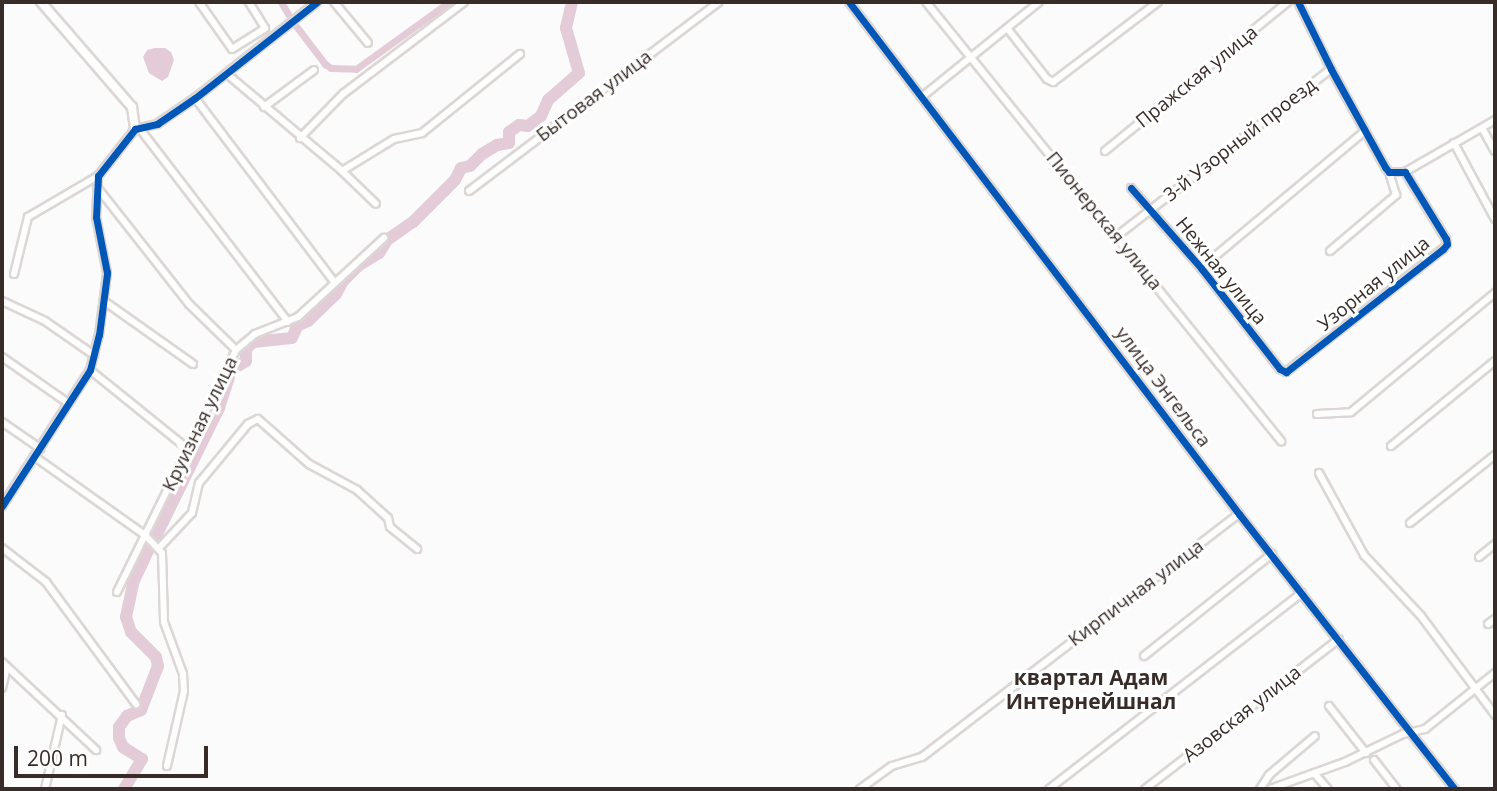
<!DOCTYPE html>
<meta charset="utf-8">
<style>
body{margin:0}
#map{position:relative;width:1497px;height:791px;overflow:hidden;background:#fbfbfb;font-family:"Open Sans",sans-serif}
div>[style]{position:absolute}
.water>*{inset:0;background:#e3ccd7}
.canal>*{height:7px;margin:-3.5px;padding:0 3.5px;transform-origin:3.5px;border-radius:3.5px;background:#e3ccd7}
.river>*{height:12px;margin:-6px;padding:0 6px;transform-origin:6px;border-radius:6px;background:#e3ccd7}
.roads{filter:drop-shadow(2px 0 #dcd7d4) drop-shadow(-2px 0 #dcd7d4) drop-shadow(0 2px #dcd7d4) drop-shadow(0 -2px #dcd7d4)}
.street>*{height:6px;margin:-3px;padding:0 3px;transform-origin:3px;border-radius:3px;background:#fefefe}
.secondary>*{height:8px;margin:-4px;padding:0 4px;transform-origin:4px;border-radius:4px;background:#fefefe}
.cycleway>*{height:7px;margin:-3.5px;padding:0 3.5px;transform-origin:3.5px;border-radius:3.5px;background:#0057b8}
span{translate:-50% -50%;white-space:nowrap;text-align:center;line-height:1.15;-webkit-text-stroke:6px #fff;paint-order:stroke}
.street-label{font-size:19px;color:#372c28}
.neighbourhood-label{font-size:21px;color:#372c28;font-weight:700}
.frame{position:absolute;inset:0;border:4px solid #372c28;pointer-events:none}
.scale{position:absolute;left:14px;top:746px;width:194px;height:32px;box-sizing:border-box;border:4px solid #372c28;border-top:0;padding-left:9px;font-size:21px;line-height:24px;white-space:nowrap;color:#372c28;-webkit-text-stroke:5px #fff;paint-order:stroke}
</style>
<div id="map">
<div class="water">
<div style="clip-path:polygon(155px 48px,165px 48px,171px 52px,174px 60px,168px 77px,162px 81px,149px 73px,143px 57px,147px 50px)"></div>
</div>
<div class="canal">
<div style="left:281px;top:2px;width:14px;rotate:60deg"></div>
<div style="left:296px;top:26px;width:48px;rotate:52.7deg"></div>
<div style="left:325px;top:64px;width:7px;rotate:34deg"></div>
<div style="left:331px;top:68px;width:25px;rotate:2deg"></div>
<div style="left:356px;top:69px;width:115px;rotate:-35.8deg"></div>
</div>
<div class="river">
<div style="left:156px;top:536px;width:143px;rotate:-63.8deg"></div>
<div style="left:219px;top:408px;width:40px;rotate:-72deg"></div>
<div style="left:231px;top:370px;width:17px;rotate:-31deg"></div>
<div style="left:246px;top:361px;width:12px;rotate:-90deg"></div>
<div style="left:246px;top:349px;width:10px;rotate:-45deg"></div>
<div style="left:253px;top:342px;width:39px;rotate:-6deg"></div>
<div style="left:292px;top:338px;width:13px;rotate:-67deg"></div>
<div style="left:297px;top:326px;width:12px;rotate:-24deg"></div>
<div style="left:308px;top:321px;width:39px;rotate:-44deg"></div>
<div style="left:336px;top:294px;width:15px;rotate:-62deg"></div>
<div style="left:343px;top:281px;width:23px;rotate:-45deg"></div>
<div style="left:359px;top:265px;width:23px;rotate:-31deg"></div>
<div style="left:379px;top:253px;width:15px;rotate:-58deg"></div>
<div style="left:387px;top:240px;width:32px;rotate:-35deg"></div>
<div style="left:413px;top:222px;width:59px;rotate:-45deg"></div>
<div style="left:455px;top:180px;width:13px;rotate:-63deg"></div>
<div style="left:461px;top:168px;width:9px;rotate:-13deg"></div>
<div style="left:470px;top:166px;width:17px;rotate:-45deg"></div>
<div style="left:482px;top:154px;width:17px;rotate:-31deg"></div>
<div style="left:497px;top:145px;width:12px;rotate:-9deg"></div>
<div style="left:509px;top:143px;width:11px;rotate:-90deg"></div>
<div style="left:509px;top:132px;width:12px;rotate:-35deg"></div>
<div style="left:519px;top:125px;width:9px;rotate:6deg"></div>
<div style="left:528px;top:126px;width:16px;rotate:-38deg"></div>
<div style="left:541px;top:116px;width:17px;rotate:-66deg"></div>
<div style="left:548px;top:100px;width:41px;rotate:-41.1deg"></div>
<div style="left:579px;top:73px;width:47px;rotate:-106.1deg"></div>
<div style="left:566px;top:28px;width:27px;rotate:-77deg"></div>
<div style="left:124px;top:789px;width:35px;rotate:-59deg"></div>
<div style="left:142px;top:759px;width:22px;rotate:-148deg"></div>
<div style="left:123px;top:747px;width:10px;rotate:-114deg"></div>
<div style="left:119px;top:738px;width:11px;rotate:-90deg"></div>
<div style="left:119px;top:727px;width:14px;rotate:-54deg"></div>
<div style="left:127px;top:716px;width:15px;rotate:-23deg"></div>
<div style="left:141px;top:710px;width:47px;rotate:-68.9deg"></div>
<div style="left:158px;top:666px;width:9px;rotate:-103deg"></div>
<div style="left:156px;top:657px;width:35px;rotate:-135deg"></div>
<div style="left:131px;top:632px;width:16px;rotate:-108deg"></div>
<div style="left:126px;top:617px;width:35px;rotate:-78deg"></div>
<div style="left:133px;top:583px;width:40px;rotate:-65deg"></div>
</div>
<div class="roads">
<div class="street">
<div style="left:199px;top:2px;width:57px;rotate:54.9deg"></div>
<div style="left:232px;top:49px;width:39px;rotate:-32deg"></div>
<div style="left:265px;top:28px;width:31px;rotate:-122deg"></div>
<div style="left:334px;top:2px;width:53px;rotate:50.3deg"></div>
<div style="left:849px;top:2px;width:644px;rotate:52.7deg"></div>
<div style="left:1239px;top:514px;width:350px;rotate:51.9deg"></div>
<div style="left:926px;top:2px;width:565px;rotate:51.04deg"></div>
<div style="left:1007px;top:28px;width:65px;rotate:51.9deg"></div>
<div style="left:1047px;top:79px;width:7px;rotate:27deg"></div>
<div style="left:1053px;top:82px;width:132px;rotate:-37.3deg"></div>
<div style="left:227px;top:74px;width:150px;rotate:40.1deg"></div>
<div style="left:342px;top:171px;width:47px;rotate:44.1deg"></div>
<div style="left:923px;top:96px;width:149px;rotate:-39deg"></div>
<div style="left:195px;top:98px;width:232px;rotate:52.9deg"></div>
<div style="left:264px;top:107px;width:62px;rotate:-36.5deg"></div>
<div style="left:1482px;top:128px;width:26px;rotate:61deg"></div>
<div style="left:140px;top:129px;width:243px;rotate:52.5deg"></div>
<div style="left:300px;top:138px;width:62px;rotate:-45.7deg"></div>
<div style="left:343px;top:94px;width:152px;rotate:-37.2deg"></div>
<div style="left:1454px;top:143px;width:86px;rotate:61.7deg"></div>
<div style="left:1105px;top:151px;width:236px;rotate:-39.2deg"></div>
<div style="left:342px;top:171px;width:61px;rotate:-31.6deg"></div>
<div style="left:394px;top:139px;width:29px;rotate:-12deg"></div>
<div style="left:422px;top:133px;width:126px;rotate:-38.9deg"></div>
<div style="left:1405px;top:172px;width:104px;rotate:-30deg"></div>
<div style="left:97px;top:187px;width:149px;rotate:51.8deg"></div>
<div style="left:189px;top:304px;width:66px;rotate:44.4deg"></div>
<div style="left:1131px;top:188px;width:106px;rotate:48.8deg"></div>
<div style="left:1201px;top:268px;width:128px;rotate:52deg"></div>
<div style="left:1280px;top:369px;width:7px;rotate:27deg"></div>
<div style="left:1286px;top:372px;width:199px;rotate:-38.1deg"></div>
<div style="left:1443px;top:249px;width:6px;rotate:-51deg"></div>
<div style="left:1447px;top:244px;width:5px;rotate:-101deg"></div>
<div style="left:1446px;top:239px;width:79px;rotate:-121.5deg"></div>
<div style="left:1405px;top:172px;width:16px;rotate:180deg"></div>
<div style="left:1389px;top:172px;width:6px;rotate:-129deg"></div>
<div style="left:1385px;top:167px;width:112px;rotate:-118.9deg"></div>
<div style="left:1331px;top:69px;width:75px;rotate:-116.2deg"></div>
<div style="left:469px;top:191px;width:313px;rotate:-37.1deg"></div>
<div style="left:1117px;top:236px;width:271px;rotate:-38deg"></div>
<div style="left:1330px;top:251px;width:87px;rotate:-40.3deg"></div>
<div style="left:1396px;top:195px;width:24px;rotate:-107deg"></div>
<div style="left:1201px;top:268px;width:214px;rotate:-39.9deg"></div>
<div style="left:14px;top:274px;width:59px;rotate:-76.2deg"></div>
<div style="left:28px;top:217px;width:81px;rotate:-30.4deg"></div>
<div style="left:2px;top:301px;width:47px;rotate:24.9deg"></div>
<div style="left:45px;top:321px;width:60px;rotate:34.8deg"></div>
<div style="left:104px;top:301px;width:109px;rotate:35.3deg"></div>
<div style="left:2px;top:357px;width:80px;rotate:34.9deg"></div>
<div style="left:90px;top:370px;width:126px;rotate:38.9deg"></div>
<div style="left:1317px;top:414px;width:34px;rotate:-3deg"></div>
<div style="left:1351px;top:412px;width:187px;rotate:-39.6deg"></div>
<div style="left:2px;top:422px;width:47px;rotate:34.7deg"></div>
<div style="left:1391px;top:446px;width:134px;rotate:-39.3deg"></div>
<div style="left:35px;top:457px;width:136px;rotate:35.4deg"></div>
<div style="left:146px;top:536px;width:23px;rotate:47deg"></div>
<div style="left:162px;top:553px;width:69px;rotate:88.3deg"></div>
<div style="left:164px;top:622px;width:55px;rotate:69.9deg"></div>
<div style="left:183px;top:674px;width:17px;rotate:87deg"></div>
<div style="left:184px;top:691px;width:77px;rotate:102.8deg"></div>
<div style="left:1319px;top:473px;width:94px;rotate:61.2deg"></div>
<div style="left:1364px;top:555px;width:83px;rotate:46.9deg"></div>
<div style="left:1421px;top:616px;width:124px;rotate:53.2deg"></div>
<div style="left:2px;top:506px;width:162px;rotate:-57.1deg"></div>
<div style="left:90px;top:370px;width:36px;rotate:-76deg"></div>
<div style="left:99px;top:335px;width:63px;rotate:-82.6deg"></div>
<div style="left:107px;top:273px;width:57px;rotate:-101.1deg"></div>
<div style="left:96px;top:217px;width:41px;rotate:-87.2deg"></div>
<div style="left:98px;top:176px;width:60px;rotate:-51.8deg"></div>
<div style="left:135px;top:129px;width:23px;rotate:-13deg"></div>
<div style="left:157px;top:124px;width:46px;rotate:-34.4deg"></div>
<div style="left:195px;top:98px;width:155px;rotate:-38.2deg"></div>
<div style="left:1410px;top:523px;width:109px;rotate:-38.7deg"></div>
<div style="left:2px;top:548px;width:56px;rotate:37.7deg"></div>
<div style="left:46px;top:582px;width:152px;rotate:53.6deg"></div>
<div style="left:159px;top:548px;width:48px;rotate:-46.7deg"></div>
<div style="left:192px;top:513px;width:31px;rotate:-77deg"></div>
<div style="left:199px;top:483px;width:77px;rotate:-50.3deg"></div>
<div style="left:248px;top:424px;width:11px;rotate:-27deg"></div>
<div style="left:258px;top:419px;width:68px;rotate:41.4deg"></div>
<div style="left:309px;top:464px;width:55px;rotate:28.4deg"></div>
<div style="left:357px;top:490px;width:42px;rotate:42.1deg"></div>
<div style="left:388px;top:518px;width:9px;rotate:77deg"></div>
<div style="left:390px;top:527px;width:35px;rotate:39deg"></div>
<div style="left:1479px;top:557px;width:21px;rotate:-39deg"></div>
<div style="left:117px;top:592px;width:270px;rotate:-63.8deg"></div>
<div style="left:236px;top:350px;width:25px;rotate:-40deg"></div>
<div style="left:255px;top:334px;width:46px;rotate:-21.6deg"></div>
<div style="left:298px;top:317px;width:117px;rotate:-42.6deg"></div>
<div style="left:1488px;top:624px;width:9px;rotate:-36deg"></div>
<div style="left:1144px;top:656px;width:164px;rotate:-38.6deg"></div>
<div style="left:2px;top:662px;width:129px;rotate:43.1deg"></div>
<div style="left:2px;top:688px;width:22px;rotate:-77deg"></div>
<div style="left:1329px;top:706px;width:60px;rotate:51.8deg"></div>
<div style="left:1374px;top:760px;width:37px;rotate:52deg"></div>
<div style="left:1314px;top:773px;width:21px;rotate:49deg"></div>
<div style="left:45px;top:789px;width:76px;rotate:-77.1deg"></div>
<div style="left:860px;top:789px;width:39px;rotate:-36deg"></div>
<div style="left:892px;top:766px;width:31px;rotate:-17deg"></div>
<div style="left:922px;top:757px;width:399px;rotate:-37.5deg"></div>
<div style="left:1049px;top:789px;width:320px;rotate:-37.8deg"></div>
<div style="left:1145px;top:789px;width:245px;rotate:-37.7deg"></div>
<div style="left:1260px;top:789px;width:17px;rotate:-57deg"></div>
<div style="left:1269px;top:775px;width:60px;rotate:-40.3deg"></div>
<div style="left:1270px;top:789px;width:80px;rotate:-19.8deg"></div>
<div style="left:1345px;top:762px;width:64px;rotate:-25.8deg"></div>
<div style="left:1403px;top:734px;width:23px;rotate:-13deg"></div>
<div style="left:1425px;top:729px;width:90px;rotate:-38.7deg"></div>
</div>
<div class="secondary">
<div style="left:41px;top:2px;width:139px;rotate:49.1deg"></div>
<div style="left:132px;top:107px;width:22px;rotate:82deg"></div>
</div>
</div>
<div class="cycleway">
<div style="left:849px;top:2px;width:644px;rotate:52.7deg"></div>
<div style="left:1239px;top:514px;width:350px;rotate:51.9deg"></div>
<div style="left:1131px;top:188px;width:106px;rotate:48.8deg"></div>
<div style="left:1201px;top:268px;width:128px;rotate:52deg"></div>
<div style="left:1280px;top:369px;width:7px;rotate:27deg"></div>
<div style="left:1286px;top:372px;width:199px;rotate:-38.1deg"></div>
<div style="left:1443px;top:249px;width:6px;rotate:-51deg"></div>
<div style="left:1447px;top:244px;width:5px;rotate:-101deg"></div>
<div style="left:1446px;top:239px;width:79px;rotate:-121.5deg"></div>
<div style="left:1405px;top:172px;width:16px;rotate:180deg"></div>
<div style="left:1389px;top:172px;width:6px;rotate:-129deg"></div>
<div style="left:1385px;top:167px;width:112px;rotate:-118.9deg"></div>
<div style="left:1331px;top:69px;width:75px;rotate:-116.2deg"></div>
<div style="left:2px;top:506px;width:162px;rotate:-57.1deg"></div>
<div style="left:90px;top:370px;width:36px;rotate:-76deg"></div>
<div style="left:99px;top:335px;width:63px;rotate:-82.6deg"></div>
<div style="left:107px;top:273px;width:57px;rotate:-101.1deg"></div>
<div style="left:96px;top:217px;width:41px;rotate:-87.2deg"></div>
<div style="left:98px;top:176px;width:60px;rotate:-51.8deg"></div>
<div style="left:135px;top:129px;width:23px;rotate:-13deg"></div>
<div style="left:157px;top:124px;width:46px;rotate:-34.4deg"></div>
<div style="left:195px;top:98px;width:155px;rotate:-38.2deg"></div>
</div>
<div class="street-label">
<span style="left:1197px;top:77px;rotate:-39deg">Пражская улица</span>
<span style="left:594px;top:96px;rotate:-37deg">Бытовая улица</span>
<span style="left:1240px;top:140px;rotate:-38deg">3-й Узорный проезд</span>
<span style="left:1104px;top:221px;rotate:51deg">Пионерская улица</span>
<span style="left:1221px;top:271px;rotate:51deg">Нежная улица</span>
<span style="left:1374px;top:284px;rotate:-39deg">Узорная улица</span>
<span style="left:1163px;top:387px;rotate:53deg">улица Энгельса</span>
<span style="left:200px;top:424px;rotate:-64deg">Круизная улица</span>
<span style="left:1136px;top:593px;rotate:-37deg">Кирпичная улица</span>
<span style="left:1242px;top:714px;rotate:-38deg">Азовская улица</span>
</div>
<div class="neighbourhood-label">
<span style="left:1091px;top:689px">квартал Адам<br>Интернейшнал</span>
</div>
<div class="frame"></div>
<div class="scale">200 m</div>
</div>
